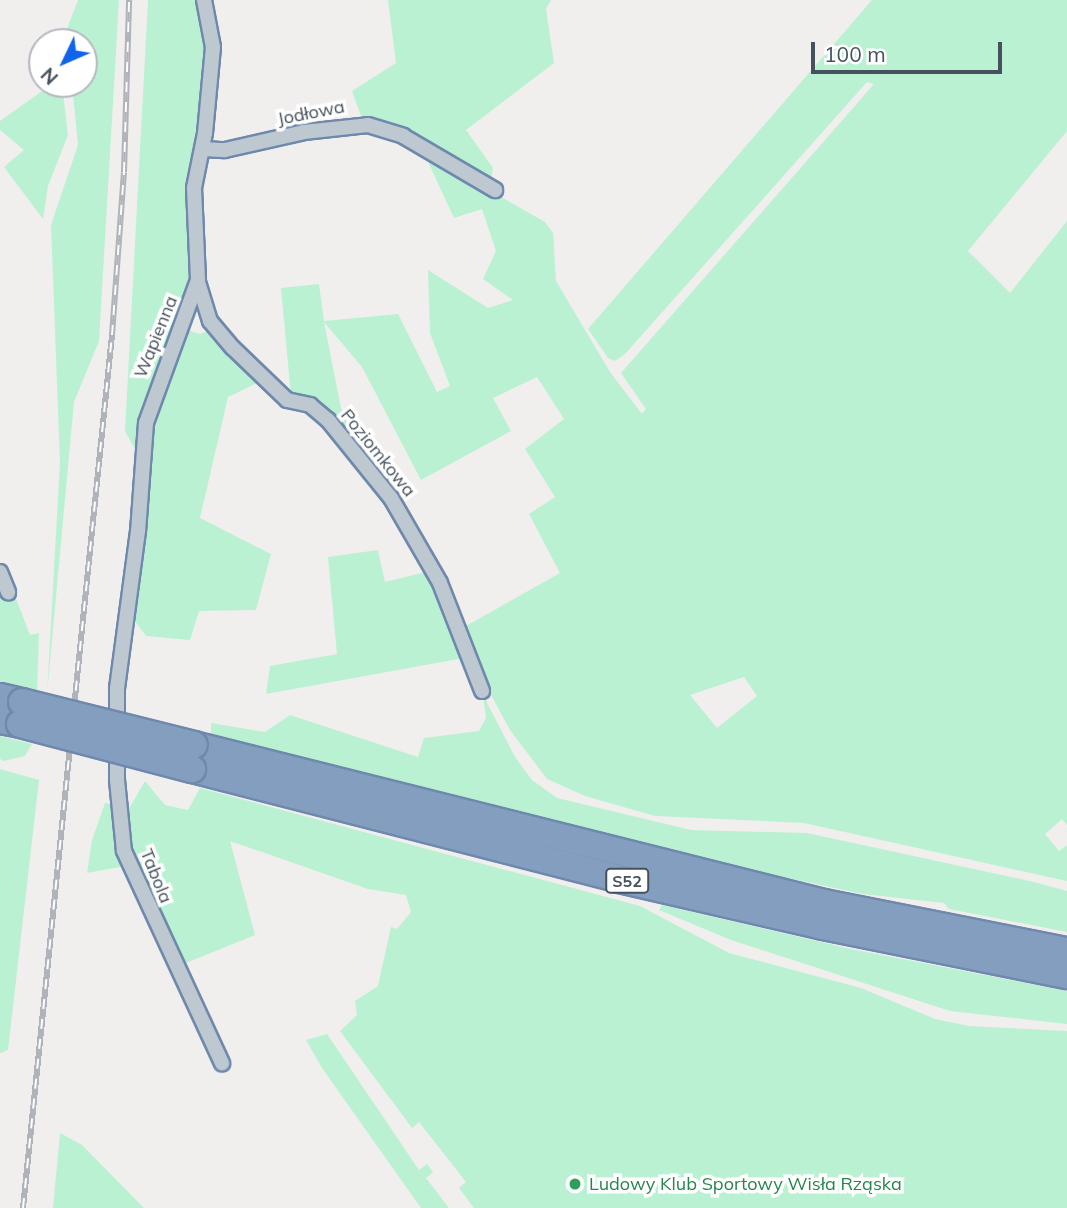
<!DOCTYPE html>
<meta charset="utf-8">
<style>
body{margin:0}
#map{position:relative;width:1067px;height:1208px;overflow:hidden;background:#f1eeee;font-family:Mulish,sans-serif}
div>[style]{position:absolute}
.green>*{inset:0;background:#baf1d2}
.roads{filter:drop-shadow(2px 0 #6f89ac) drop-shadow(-2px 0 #6f89ac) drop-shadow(0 2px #6f89ac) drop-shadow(0 -2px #6f89ac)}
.minor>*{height:14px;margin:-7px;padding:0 7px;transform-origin:7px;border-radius:7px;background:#bec8d1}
.motorway>*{height:26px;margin:-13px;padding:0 13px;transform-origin:13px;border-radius:13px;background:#849ec0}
.rail>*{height:6px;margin-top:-3px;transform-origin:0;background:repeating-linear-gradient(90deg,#fff 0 10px,#b0b3b9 0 20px);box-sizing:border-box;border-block:2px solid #b0b3b9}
.bridges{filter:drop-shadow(2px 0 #6f89ac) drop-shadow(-2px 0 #6f89ac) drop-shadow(0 2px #6f89ac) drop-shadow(0 -2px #6f89ac)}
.motorway-bridge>*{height:26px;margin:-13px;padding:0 13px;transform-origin:13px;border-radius:13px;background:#849ec0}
.dots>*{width:19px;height:19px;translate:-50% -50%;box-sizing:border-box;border:4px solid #fff;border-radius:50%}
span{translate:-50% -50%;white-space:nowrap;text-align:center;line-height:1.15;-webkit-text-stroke:7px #fff;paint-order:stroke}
.shield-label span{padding:2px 5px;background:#fff;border:2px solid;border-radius:5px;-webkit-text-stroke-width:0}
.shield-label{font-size:16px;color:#46515d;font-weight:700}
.street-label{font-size:18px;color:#46515d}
.leisure-label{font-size:18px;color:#27864d}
.left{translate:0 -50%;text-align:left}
.north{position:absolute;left:28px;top:28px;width:70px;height:70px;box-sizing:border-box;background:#fff;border:2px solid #b5b9be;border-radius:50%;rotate:226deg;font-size:19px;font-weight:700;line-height:28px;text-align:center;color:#46515d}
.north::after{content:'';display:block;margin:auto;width:24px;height:32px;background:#1064e9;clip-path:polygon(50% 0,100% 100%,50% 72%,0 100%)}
.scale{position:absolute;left:811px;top:42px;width:191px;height:32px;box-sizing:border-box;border:4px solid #46515d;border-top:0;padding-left:9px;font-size:21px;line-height:24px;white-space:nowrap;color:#46515d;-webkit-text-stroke:5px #fff;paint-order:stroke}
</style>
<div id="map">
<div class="green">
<div style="clip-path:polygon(78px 0,119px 0,99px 341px,74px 402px,47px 694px,60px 463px,51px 225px,78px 145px,72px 84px,84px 84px,84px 42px,66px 42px,65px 34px)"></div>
<div style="clip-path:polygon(148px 0,198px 0,208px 52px,187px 184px,193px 271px,154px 376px,137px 453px,125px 431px)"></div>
<div style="clip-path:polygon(388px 0,551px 0,546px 9px,554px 63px,466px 130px,493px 168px,491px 179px,405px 134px,363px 121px,352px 91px,396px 63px)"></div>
<div style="clip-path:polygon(evenodd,872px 0,1067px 0,1067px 131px,968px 251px,1010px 293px,1067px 221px,1067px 825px,1062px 819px,1045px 834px,1059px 851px,1067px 845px,1067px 881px,804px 823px,655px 816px,585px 796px,547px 779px,510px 730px,483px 680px,464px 627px,560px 573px,529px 514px,555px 497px,525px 449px,564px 419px,537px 377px,493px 398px,511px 431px,421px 480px,362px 367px,324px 322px,341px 408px,356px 446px,291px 396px,281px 288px,319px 284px,324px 321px,398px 314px,437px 392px,450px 386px,430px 333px,428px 270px,488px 308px,513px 300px,483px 279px,496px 251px,482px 209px,454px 218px,424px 153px,545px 222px,553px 233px,556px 281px,610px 372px,642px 414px,646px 409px,621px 373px,874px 84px,867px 82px,625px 354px,615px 361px,608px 358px,588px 329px,872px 0,744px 677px,757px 696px,717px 728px,690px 695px,744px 677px)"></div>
<div style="clip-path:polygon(52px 84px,62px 84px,68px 135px,48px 186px,43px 219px,4px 167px,24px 150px,0 130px,0 121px)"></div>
<div style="clip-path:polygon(185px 329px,200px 334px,212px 329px,257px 383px,228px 397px,200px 518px,271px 554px,256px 610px,199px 611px,190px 640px,146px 636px,129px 613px,145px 469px,160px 382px)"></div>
<div style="clip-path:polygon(378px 550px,385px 582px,430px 571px,464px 658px,266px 694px,270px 666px,337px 654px,328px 557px)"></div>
<div style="clip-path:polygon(0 586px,15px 596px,30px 635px,39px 633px,37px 692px,0 683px)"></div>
<div style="clip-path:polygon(483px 695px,515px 757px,532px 780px,557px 798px,691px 830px,807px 833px,1034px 882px,1067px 891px,1067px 932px,949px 909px,944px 903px,863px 894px,745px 869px,211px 736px,211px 723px,265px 732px,290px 715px,418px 757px,424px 738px,479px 731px,486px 718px)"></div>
<div style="clip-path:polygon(0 736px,32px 744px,25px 756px,4px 761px,0 759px)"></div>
<div style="clip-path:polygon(0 769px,39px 780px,8px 1050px,0 1053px)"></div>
<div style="clip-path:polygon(145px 781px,165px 805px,188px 810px,200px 788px,640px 906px,729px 953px,861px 988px,935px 1019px,969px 1026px,1067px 1031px,1067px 1208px,474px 1208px,459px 1188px,466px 1182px,419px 1122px,412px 1128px,340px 1031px,357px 1015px,355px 1001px,378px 986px,391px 927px,397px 929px,411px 912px,406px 895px,368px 889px,230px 841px,255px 935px,181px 965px,130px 851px,127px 812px)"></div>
<div style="clip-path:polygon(105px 803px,111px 804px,125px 866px,87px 873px,92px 840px)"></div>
<div style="clip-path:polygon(662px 905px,851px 949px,1067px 991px,1067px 1024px,950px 1011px,731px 940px,659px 910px)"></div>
<div style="clip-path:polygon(327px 1034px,419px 1170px,427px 1164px,433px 1172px,426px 1178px,449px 1208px,421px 1208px,322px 1068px,306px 1040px)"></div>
<div style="clip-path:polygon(60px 1133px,82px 1145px,144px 1208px,53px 1208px)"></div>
</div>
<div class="roads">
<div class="minor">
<div style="left:204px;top:0;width:48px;rotate:79.2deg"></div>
<div style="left:213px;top:47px;width:86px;rotate:95.3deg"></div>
<div style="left:205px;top:133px;width:56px;rotate:101.3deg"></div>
<div style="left:194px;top:188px;width:92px;rotate:87.5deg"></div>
<div style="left:198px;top:280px;width:152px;rotate:110deg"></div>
<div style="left:146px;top:423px;width:108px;rotate:94.2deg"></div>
<div style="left:138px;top:531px;width:158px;rotate:97.6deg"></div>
<div style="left:117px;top:688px;width:92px;rotate:90deg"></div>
<div style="left:117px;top:780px;width:71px;rotate:84.4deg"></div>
<div style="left:124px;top:851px;width:234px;rotate:65.2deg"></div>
<div style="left:203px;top:149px;width:22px;rotate:3deg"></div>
<div style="left:225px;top:150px;width:81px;rotate:-12.8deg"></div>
<div style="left:304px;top:132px;width:64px;rotate:-6.2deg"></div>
<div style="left:368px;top:125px;width:37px;rotate:17deg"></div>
<div style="left:403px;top:136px;width:107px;rotate:30.4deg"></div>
<div style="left:198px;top:282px;width:41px;rotate:72.9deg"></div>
<div style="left:210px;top:321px;width:35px;rotate:50deg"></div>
<div style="left:233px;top:348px;width:75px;rotate:43.9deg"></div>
<div style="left:287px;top:400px;width:24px;rotate:12deg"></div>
<div style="left:310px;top:405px;width:23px;rotate:40deg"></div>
<div style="left:328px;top:420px;width:100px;rotate:51.1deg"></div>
<div style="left:391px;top:498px;width:98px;rotate:60deg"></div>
<div style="left:440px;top:583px;width:116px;rotate:68.7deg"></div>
<div style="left:0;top:572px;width:22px;rotate:68deg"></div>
</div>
<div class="motorway">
<div style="left:0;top:697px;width:23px;rotate:13deg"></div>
<div style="left:0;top:720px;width:20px;rotate:11deg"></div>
<div style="left:194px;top:745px;width:650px;rotate:14.08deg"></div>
<div style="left:824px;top:903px;width:248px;rotate:11.2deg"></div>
<div style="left:192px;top:769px;width:437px;rotate:14.4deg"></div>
<div style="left:615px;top:878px;width:213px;rotate:13deg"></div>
<div style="left:823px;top:926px;width:249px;rotate:11.4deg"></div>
</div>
</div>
<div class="rail">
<div style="left:23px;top:1208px;width:878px;rotate:-84.18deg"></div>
<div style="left:112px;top:335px;width:163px;rotate:-85.8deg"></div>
<div style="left:124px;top:172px;width:172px;rotate:-88.3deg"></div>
</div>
<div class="bridges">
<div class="motorway-bridge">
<div style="left:22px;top:702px;width:177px;rotate:14deg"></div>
<div style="left:20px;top:724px;width:178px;rotate:14.7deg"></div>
</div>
</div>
<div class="dots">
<div style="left:575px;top:1184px;background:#2e9e5b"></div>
</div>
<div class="shield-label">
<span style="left:627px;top:881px">S52</span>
</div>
<div class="street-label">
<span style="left:311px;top:113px;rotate:-11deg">Jodłowa</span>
<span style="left:156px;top:337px;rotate:-68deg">Wapienna</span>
<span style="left:378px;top:453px;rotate:51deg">Poziomkowa</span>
<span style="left:156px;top:876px;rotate:68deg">Tabola</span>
</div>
<div class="leisure-label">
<span class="left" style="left:589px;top:1184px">Ludowy Klub Sportowy Wisła Rząska</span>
</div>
<div class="north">N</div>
<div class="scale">100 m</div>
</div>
